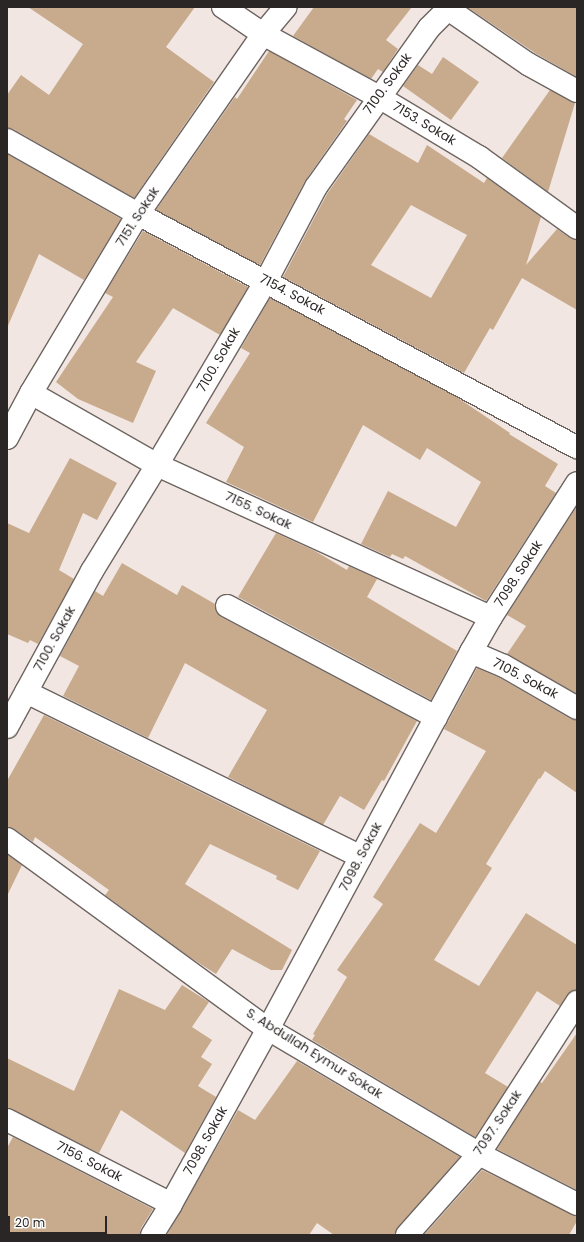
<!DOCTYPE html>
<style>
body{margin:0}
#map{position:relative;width:584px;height:1242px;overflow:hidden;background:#f1e6e2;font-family:Poppins,sans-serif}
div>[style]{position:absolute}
.building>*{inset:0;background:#c8aa8d}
.roads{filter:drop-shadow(1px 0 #6e6561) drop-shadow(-1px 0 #6e6561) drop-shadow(0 1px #6e6561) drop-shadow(0 -1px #6e6561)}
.street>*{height:22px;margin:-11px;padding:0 11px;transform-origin:11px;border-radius:11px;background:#fff}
span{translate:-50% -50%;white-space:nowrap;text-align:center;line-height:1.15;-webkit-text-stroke:3.5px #fff;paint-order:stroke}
.street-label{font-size:13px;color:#2a2625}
.frame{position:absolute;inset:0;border:8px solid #2a2625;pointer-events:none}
.scale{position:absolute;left:8px;top:1216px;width:99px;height:18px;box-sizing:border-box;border:2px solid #2a2625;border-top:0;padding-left:5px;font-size:12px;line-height:14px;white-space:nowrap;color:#2a2625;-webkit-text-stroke:3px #fff;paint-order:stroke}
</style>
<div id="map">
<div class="building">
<div style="clip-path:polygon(28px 7px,195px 7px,166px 47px,214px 82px,134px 198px,13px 129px,7px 128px,7px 95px,21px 75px,49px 95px,83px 44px)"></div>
<div style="clip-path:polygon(314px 7px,412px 7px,386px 40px,398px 49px,383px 72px,378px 69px,371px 79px,293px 36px)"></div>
<div style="clip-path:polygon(467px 7px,577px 7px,577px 77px,535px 53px)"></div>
<div style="clip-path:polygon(269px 51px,357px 100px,344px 119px,347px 121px,305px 181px,260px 265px,156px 210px,235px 97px,237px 99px)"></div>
<div style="clip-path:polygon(443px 57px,479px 82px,451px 120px,403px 86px,418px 65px,432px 74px)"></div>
<div style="clip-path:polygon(550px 90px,575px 103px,548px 192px,502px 158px)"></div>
<div style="clip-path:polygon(evenodd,369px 134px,418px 163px,427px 145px,484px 183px,487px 178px,541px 217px,526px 265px,557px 229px,570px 238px,577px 240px,577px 310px,522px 278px,493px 330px,490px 328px,464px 373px,283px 277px,327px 194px,369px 134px,411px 205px,467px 235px,431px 298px,371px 265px,411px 205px)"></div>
<div style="clip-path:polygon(7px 154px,121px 219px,84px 280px,39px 254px,7px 328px)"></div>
<div style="clip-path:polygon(143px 231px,248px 287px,220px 335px,173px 308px,136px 362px,156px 371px,133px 423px,78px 399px,56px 382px,113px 297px,105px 293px)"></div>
<div style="clip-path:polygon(270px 298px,458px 398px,510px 433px,509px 434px,558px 464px,545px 486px,556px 493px,486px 601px,405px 556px,403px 559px,392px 554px,390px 557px,361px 544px,388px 491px,456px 527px,481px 482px,427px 448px,420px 460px,363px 425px,313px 522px,226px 482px,244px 447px,206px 423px,250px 353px,241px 348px)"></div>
<div style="clip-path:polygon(70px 458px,117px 483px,97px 520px,83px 513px,59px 570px,74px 579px,38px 644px,30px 640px,28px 643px,7px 634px,7px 523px,29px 533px)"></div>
<div style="clip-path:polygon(577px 506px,577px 694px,507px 654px,526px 626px,507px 615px)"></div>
<div style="clip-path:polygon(276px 533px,315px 551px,347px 570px,349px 566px,377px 579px,367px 597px,457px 651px,431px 700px,238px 597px)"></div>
<div style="clip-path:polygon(122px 563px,177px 595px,182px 585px,215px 604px,216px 612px,221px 617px,417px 721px,384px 781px,382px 780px,364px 810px,340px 796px,323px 825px,228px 777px,267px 710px,185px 663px,148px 738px,63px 696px,79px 666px,60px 656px,95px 591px,103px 596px)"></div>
<div style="clip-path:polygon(477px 668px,498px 677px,571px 719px,577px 720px,577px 793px,545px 771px,540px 779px,539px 778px,486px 864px,492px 868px,434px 960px,479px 986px,526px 913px,577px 945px,577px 990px,571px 991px,567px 995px,560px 1006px,537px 991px,485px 1073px,508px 1087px,475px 1137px,312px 1040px,315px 1035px,313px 1034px,347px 977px,337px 970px,383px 904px,373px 897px,420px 823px,436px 833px,486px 751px,444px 729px)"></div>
<div style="clip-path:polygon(44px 715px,320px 851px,298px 890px,276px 879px,277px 876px,210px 844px,185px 884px,292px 950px,282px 970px,271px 970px,232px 949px,216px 974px,188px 956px,105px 895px,109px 890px,35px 837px,33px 842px,14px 829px,7px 827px,7px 781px)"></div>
<div style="clip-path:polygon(7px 854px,22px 865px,7px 896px)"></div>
<div style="clip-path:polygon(182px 985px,209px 1002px,192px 1027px,212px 1040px,201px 1057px,212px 1064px,198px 1086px,216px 1097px,185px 1153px,121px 1110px,99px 1153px,7px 1108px,7px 1058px,74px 1091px,119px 989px,165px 1010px)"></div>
<div style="clip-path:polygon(577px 1033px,577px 1190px,497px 1149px,540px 1082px,542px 1083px)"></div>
<div style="clip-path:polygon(297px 1061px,460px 1157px,398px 1227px,395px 1235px,334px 1235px,317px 1223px,309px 1235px,167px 1235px,238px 1110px,255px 1120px)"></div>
<div style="clip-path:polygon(13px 1137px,153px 1209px,141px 1228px,140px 1235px,7px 1235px,7px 1148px)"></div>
<div style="clip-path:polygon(482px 1170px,577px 1216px,577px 1221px,569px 1235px,424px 1235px)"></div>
</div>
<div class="roads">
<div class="street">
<div style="left:223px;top:7px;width:48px;rotate:34deg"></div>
<div style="left:263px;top:34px;width:132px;rotate:28.5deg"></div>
<div style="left:379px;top:97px;width:117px;rotate:31deg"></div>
<div style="left:479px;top:157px;width:121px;rotate:35.9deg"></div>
<div style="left:448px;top:9px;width:97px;rotate:34.5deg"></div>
<div style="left:528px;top:64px;width:56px;rotate:28.9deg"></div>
<div style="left:7px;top:140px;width:150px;rotate:29.5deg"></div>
<div style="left:138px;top:214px;width:497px;rotate:28deg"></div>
<div style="left:31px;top:393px;width:145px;rotate:29.7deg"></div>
<div style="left:157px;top:465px;width:367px;rotate:24.5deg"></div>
<div style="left:7px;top:438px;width:51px;rotate:-61.9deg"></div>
<div style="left:31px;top:393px;width:209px;rotate:-59.1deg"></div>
<div style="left:138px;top:214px;width:219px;rotate:-55.2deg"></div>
<div style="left:263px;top:34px;width:35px;rotate:-50deg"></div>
<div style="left:227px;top:606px;width:237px;rotate:28deg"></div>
<div style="left:471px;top:652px;width:36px;rotate:23deg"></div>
<div style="left:504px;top:666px;width:84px;rotate:29.9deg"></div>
<div style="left:26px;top:692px;width:373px;rotate:26.2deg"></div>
<div style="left:7px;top:727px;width:178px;rotate:-61.4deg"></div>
<div style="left:92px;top:571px;width:124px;rotate:-58.5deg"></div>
<div style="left:157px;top:465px;width:214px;rotate:-59.4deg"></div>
<div style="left:266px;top:281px;width:106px;rotate:-62deg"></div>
<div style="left:316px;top:187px;width:195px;rotate:-54.6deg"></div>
<div style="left:429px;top:28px;width:30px;rotate:-45deg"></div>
<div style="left:7px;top:839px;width:323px;rotate:36.1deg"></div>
<div style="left:268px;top:1029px;width:245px;rotate:30.6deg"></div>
<div style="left:479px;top:1154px;width:110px;rotate:27deg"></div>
<div style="left:7px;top:1120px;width:184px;rotate:27.1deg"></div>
<div style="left:152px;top:1235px;width:36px;rotate:-58deg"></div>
<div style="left:171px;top:1204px;width:200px;rotate:-61deg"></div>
<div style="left:268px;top:1029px;width:428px;rotate:-61.7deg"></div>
<div style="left:471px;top:652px;width:40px;rotate:-60.3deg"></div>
<div style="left:491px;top:617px;width:159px;rotate:-57.3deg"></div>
<div style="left:407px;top:1235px;width:108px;rotate:-48.4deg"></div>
<div style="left:479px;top:1154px;width:181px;rotate:-57.2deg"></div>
</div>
</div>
<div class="street-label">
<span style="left:388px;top:84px;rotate:-54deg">7100. Sokak</span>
<span style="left:424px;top:124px;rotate:31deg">7153. Sokak</span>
<span style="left:138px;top:217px;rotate:-57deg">7151. Sokak</span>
<span style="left:292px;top:295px;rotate:28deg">7154. Sokak</span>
<span style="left:219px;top:360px;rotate:-60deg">7100. Sokak</span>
<span style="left:258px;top:511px;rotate:25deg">7155. Sokak</span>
<span style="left:519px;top:574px;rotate:-57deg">7098. Sokak</span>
<span style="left:55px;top:639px;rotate:-61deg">7100. Sokak</span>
<span style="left:525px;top:679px;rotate:28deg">7105. Sokak</span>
<span style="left:361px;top:857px;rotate:-62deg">7098. Sokak</span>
<span style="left:314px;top:1054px;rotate:32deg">S. Abdullah Eymur Sokak</span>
<span style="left:498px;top:1123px;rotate:-56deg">7097. Sokak</span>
<span style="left:206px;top:1141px;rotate:-61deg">7098. Sokak</span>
<span style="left:89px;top:1162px;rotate:27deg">7156. Sokak</span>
</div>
<div class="frame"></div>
<div class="scale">20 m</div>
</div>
